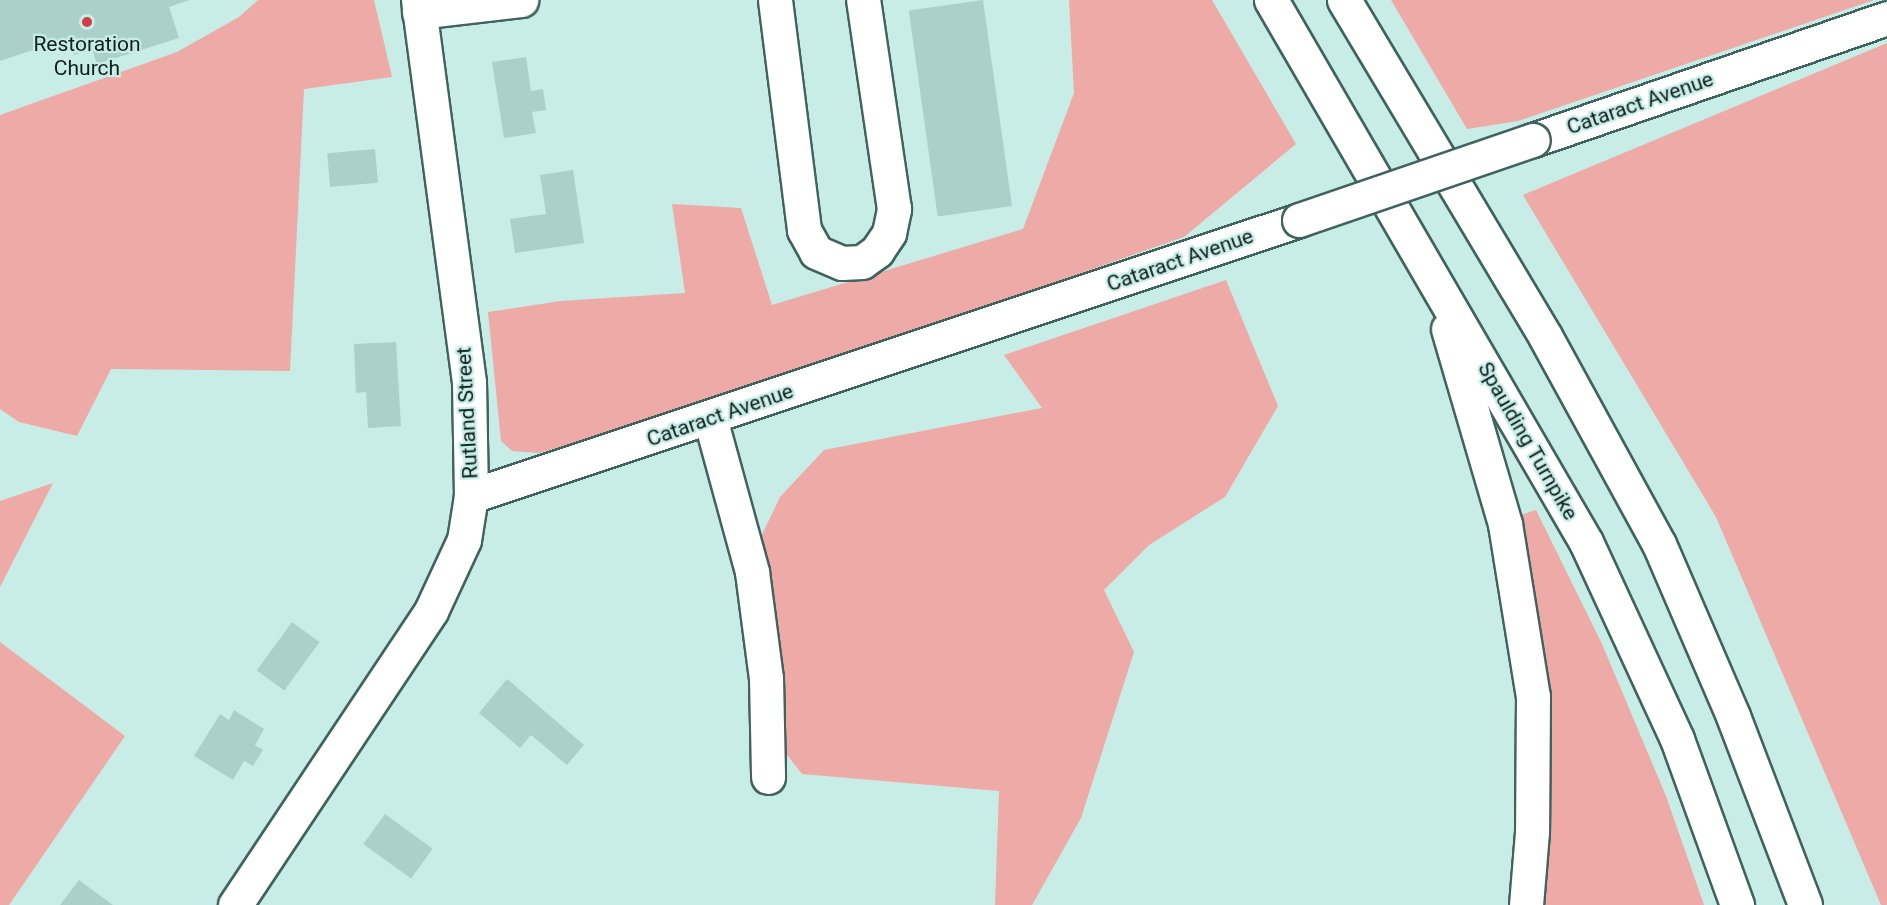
<!DOCTYPE html>
<style>
body{margin:0}
#map{position:relative;width:1887px;height:905px;overflow:hidden;background:#c8ede6;font-family:Roboto,sans-serif}
div>[style]{position:absolute}
.green>*{inset:0;background:#edaaa6}
.building>*{inset:0;background:#abd0c9;transform-origin:0 0}
.roads{filter:drop-shadow(2px 0 #41635d) drop-shadow(-2px 0 #41635d) drop-shadow(0 2px #41635d) drop-shadow(0 -2px #41635d)}
.minor>*{height:33px;margin:-16.5px;padding:0 16.5px;transform-origin:16.5px;border-radius:16.5px;background:#fff}
.highway>*{height:33px;margin:-16.5px;padding:0 16.5px;transform-origin:16.5px;border-radius:16.5px;background:#fff}
.bridges{filter:drop-shadow(2px 0 #41635d) drop-shadow(-2px 0 #41635d) drop-shadow(0 2px #41635d) drop-shadow(0 -2px #41635d)}
.minor-bridge>*{height:33px;margin:-16.5px;padding:0 16.5px;transform-origin:16.5px;border-radius:16.5px;background:#fff}
.dots>*{width:16px;height:16px;translate:-50% -50%;box-sizing:border-box;border:3px solid #c8ede6;border-radius:50%}
span{translate:-50% -50%;white-space:nowrap;text-align:center;line-height:1.15;-webkit-text-stroke:4.5px #c8ede6;paint-order:stroke}
.poi-label{font-size:21px;color:#111f1d}
.street-label{font-size:21px;color:#111f1d}
</style>
<div id="map">
<div class="green">
<div style="clip-path:polygon(258px 0,374px 0,392px 77px,304px 89px,290px 371px,111px 369px,77px 436px,19px 422px,0 409px,0 115px,177px 52px,239px 17px)"></div>
<div style="clip-path:polygon(1069px 0,1212px 0,1296px 144px,1184px 237px,694px 408px,539px 453px,512px 451px,501px 441px,488px 312px,561px 301px,685px 293px,672px 204px,741px 208px,772px 305px,1023px 229px,1074px 93px)"></div>
<div style="clip-path:polygon(1391px 0,1874px 0,1518px 121px,1467px 129px)"></div>
<div style="clip-path:polygon(1887px 43px,1887px 905px,1881px 905px,1716px 517px,1523px 195px)"></div>
<div style="clip-path:polygon(1226px 280px,1278px 406px,1225px 497px,1149px 545px,1104px 590px,1134px 652px,1081px 818px,1032px 905px,995px 905px,999px 791px,802px 774px,784px 751px,760px 539px,780px 497px,824px 450px,1042px 408px,1004px 355px)"></div>
<div style="clip-path:polygon(53px 483px,0 587px,0 501px)"></div>
<div style="clip-path:polygon(1536px 510px,1602px 644px,1666px 796px,1704px 905px,1539px 905px,1541px 642px,1518px 516px)"></div>
<div style="clip-path:polygon(0 642px,125px 736px,9px 905px,0 905px)"></div>
</div>
<div class="building">
<div style="clip-path:polygon(0 0,190px 0,169px 7px,179px 38px,97px 64px,92px 49px,74px 55px,69px 38px,0 61px)"></div>
<div style="left:983px;top:0;width:208px;height:75px;rotate:82deg"></div>
<div style="clip-path:polygon(526px 57px,531px 91px,543px 89px,546px 110px,532px 112px,536px 133px,504px 138px,492px 62px)"></div>
<div style="left:375px;top:149px;width:34px;height:48px;rotate:85deg"></div>
<div style="clip-path:polygon(573px 170px,584px 243px,515px 253px,510px 219px,546px 214px,540px 175px)"></div>
<div style="clip-path:polygon(396px 342px,401px 426px,368px 428px,366px 392px,356px 393px,354px 344px)"></div>
<div style="left:292px;top:622px;width:34px;height:60px;rotate:36deg"></div>
<div style="clip-path:polygon(507px 679px,584px 745px,567px 765px,531px 735px,520px 748px,479px 713px)"></div>
<div style="clip-path:polygon(234px 710px,264px 729px,255px 745px,263px 750px,253px 766px,244px 761px,233px 780px,194px 756px,220px 714px,229px 720px)"></div>
<div style="left:385px;top:814px;width:59px;height:37px;rotate:36deg"></div>
<div style="clip-path:polygon(79px 880px,113px 905px,60px 905px)"></div>
</div>
<div class="roads">
<div class="minor">
<div style="left:775px;top:0;width:232px;rotate:82.8deg"></div>
<div style="left:804px;top:230px;width:25px;rotate:61deg"></div>
<div style="left:816px;top:252px;width:28px;rotate:23deg"></div>
<div style="left:842px;top:263px;width:20px;rotate:-3deg"></div>
<div style="left:862px;top:262px;width:19px;rotate:-36deg"></div>
<div style="left:877px;top:251px;width:22px;rotate:-56deg"></div>
<div style="left:889px;top:233px;width:25px;rotate:-78deg"></div>
<div style="left:894px;top:209px;width:211px;rotate:-98.4deg"></div>
<div style="left:419px;top:12px;width:103px;rotate:-6.7deg"></div>
<div style="left:1533px;top:140px;width:374px;rotate:-19deg"></div>
<div style="left:710px;top:418px;width:160px;rotate:74.7deg"></div>
<div style="left:752px;top:572px;width:107px;rotate:82.5deg"></div>
<div style="left:766px;top:678px;width:99px;rotate:88.8deg"></div>
<div style="left:471px;top:496px;width:873px;rotate:-18.43deg"></div>
<div style="left:235px;top:905px;width:353px;rotate:-56.3deg"></div>
<div style="left:431px;top:611px;width:78px;rotate:-65.1deg"></div>
<div style="left:464px;top:540px;width:45px;rotate:-81deg"></div>
<div style="left:471px;top:496px;width:114px;rotate:-91deg"></div>
<div style="left:469px;top:382px;width:385px;rotate:-97.6deg"></div>
</div>
<div class="highway">
<div style="left:1271px;top:0;width:627px;rotate:59.84deg"></div>
<div style="left:1586px;top:542px;width:217px;rotate:65.2deg"></div>
<div style="left:1677px;top:739px;width:177px;rotate:70.1deg"></div>
<div style="left:1344px;top:0;width:392px;rotate:59.1deg"></div>
<div style="left:1545px;top:336px;width:237px;rotate:61.3deg"></div>
<div style="left:1659px;top:544px;width:187px;rotate:66.7deg"></div>
<div style="left:1733px;top:716px;width:202px;rotate:69.1deg"></div>
<div style="left:1448px;top:329px;width:203px;rotate:73.7deg"></div>
<div style="left:1505px;top:524px;width:174px;rotate:80.8deg"></div>
<div style="left:1533px;top:696px;width:136px;rotate:90.4deg"></div>
<div style="left:1532px;top:832px;width:73px;rotate:94.7deg"></div>
</div>
</div>
<div class="bridges">
<div class="minor-bridge">
<div style="left:1299px;top:220px;width:247px;rotate:-18.9deg"></div>
</div>
</div>
<div class="dots">
<div style="left:87px;top:22px;background:#cf3f44"></div>
</div>
<div class="poi-label">
<span style="left:87px;top:56px">Restoration<br>Church</span>
</div>
<div class="street-label">
<span style="left:1640px;top:103px;rotate:-19deg">Cataract Avenue</span>
<span style="left:1180px;top:260px;rotate:-19deg">Cataract Avenue</span>
<span style="left:467px;top:413px;rotate:-93deg">Rutland Street</span>
<span style="left:720px;top:415px;rotate:-19deg">Cataract Avenue</span>
<span style="left:1528px;top:441px;rotate:60deg">Spaulding Turnpike</span>
</div>
</div>
